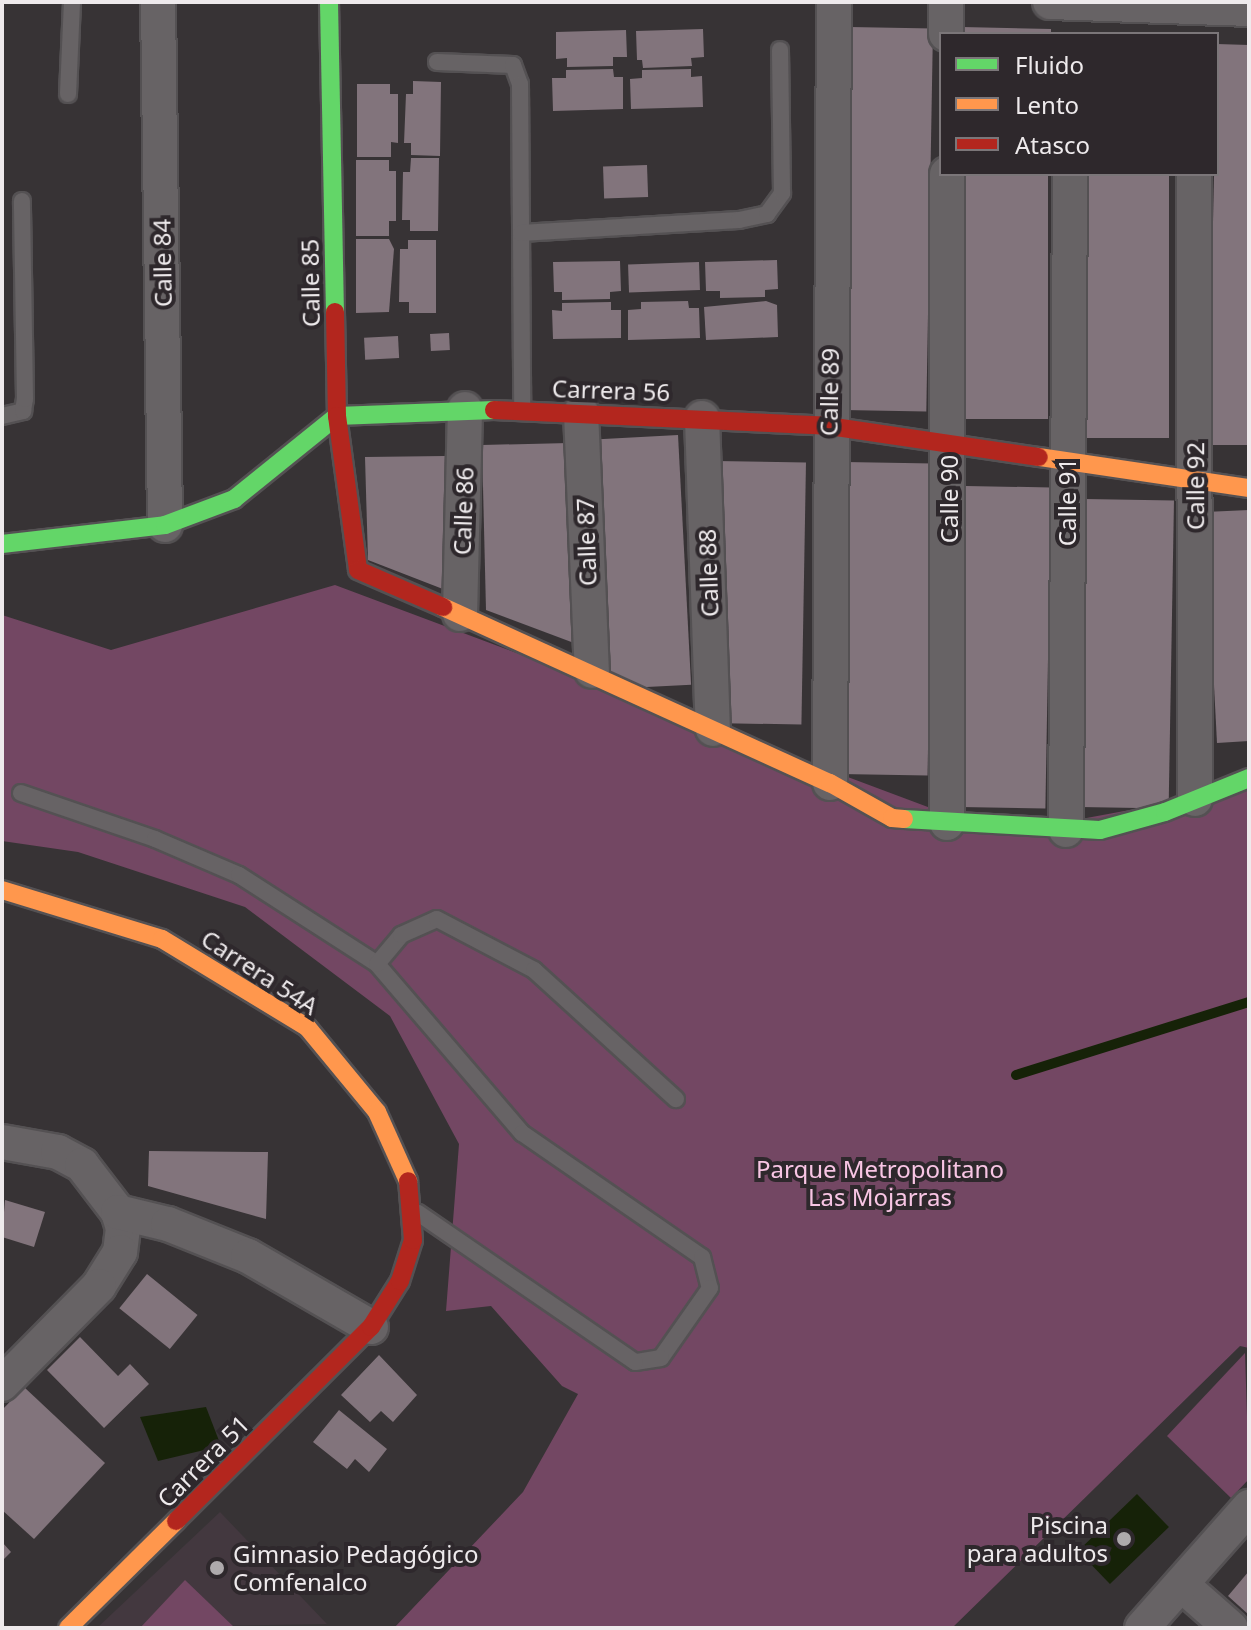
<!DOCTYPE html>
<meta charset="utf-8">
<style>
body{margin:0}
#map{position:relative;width:1251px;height:1630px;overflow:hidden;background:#373335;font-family:"Noto Sans",sans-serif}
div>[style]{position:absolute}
.built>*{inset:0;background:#43383f}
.green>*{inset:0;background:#734763}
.water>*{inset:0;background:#162208;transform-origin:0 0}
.stream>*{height:10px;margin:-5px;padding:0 5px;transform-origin:5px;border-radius:5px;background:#162208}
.building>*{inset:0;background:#82747c;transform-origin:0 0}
.roads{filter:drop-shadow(2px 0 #545153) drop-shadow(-2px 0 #545153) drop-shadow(0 2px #545153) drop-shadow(0 -2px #545153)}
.lane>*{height:16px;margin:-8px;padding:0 8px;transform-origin:8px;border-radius:8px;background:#676365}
.street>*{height:34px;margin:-17px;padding:0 17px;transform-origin:17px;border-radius:17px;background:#676365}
.fast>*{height:18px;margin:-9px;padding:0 9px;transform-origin:9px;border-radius:9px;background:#63d668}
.slow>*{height:18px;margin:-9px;padding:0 9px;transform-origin:9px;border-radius:9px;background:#ff974d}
.jam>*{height:18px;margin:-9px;padding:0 9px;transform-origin:9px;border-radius:9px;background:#b3261e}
.dots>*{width:22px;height:22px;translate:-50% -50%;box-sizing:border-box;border:4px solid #2e282c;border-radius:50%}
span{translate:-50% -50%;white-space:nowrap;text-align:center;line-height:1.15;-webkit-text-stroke:8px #2e282c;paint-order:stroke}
.street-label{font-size:24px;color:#eeeaec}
.park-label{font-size:24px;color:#f8c5e4}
.poi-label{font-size:24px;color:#eeeaec}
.right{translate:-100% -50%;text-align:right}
.left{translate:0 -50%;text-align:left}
.frame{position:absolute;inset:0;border:4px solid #eeeaec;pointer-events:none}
.legend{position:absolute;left:939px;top:32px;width:280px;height:144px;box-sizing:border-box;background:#2e282c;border:2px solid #7b7679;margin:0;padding:10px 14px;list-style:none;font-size:24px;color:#eeeaec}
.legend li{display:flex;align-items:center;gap:16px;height:40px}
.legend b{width:40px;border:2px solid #7b7679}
</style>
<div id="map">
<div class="built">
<div style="clip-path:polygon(220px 1512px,327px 1624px,97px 1628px)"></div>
</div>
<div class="green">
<div style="clip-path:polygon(335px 585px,1000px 834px,1249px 788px,1249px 1348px,1240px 1346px,952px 1628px,394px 1628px,523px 1492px,578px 1394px,562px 1386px,491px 1306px,446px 1311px,459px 1144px,390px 1016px,245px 907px,78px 852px,2px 841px,2px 615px,111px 650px)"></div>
<div style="clip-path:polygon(1245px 1353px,1249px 1479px,1231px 1498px,1167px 1436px)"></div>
<div style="clip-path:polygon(185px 1580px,235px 1628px,140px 1628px)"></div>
</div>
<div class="water">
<div style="clip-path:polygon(206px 1407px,221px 1446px,158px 1461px,140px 1417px)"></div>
<div style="left:1137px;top:1494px;width:46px;height:82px;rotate:46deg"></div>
</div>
<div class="stream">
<div style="left:1016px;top:1075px;width:244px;rotate:-17.4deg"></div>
</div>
<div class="building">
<div style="left:850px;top:27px;width:83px;height:383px;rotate:1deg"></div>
<div style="clip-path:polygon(962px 27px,1051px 29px,1051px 34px,962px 34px)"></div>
<div style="clip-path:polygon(703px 29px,704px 57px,691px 58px,692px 66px,643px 68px,642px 60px,637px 60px,636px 31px)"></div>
<div style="clip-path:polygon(626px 30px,627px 57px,613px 57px,613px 66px,567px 67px,567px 58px,556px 59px,556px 32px)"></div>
<div style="clip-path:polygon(1217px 44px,1249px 45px,1249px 445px,1208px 445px)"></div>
<div style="clip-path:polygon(613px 69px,614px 77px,623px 77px,623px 109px,553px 111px,552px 78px,566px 78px,566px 70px)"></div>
<div style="clip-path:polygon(691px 69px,691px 77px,702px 76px,703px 107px,631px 109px,630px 79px,642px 78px,642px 70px)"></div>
<div style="clip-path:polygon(413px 81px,441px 82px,440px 156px,411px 155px,411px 143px,404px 143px,406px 94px,413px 94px)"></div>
<div style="clip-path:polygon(357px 84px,390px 84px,390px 94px,398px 94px,398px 143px,391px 142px,391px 157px,357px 157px)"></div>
<div style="clip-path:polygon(411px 158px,439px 158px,438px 231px,410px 231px,410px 220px,402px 220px,403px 172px,410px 172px)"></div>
<div style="clip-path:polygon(356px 160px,389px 160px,389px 171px,396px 171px,396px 221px,389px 221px,389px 236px,356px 236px)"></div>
<div style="left:647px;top:165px;width:32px;height:44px;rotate:88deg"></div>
<div style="left:959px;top:174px;width:89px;height:245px"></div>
<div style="left:1086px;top:174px;width:83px;height:264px"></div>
<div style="clip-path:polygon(356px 239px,389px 239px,394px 249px,389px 312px,356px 313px)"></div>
<div style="clip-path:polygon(408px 240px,436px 240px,436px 313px,409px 313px,409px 302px,399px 302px,400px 249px,408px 249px)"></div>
<div style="clip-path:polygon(777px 260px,778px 289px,765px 290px,765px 297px,720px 298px,720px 291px,706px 291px,705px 262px)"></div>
<div style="clip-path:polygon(620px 261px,621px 291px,610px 292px,610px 299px,562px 300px,562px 292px,554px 292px,553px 262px)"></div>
<div style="left:699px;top:262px;width:28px;height:71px;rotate:88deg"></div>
<div style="clip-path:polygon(688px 301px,689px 308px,699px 308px,700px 338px,628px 340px,628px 310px,641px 309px,641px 302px)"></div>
<div style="clip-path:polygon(766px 301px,777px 305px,778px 337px,706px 340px,704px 307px)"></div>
<div style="clip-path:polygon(611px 302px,611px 310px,621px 310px,621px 338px,553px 339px,552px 310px,562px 311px,562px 303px)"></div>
<div style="left:449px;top:333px;width:17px;height:19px;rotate:87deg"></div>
<div style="left:398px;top:336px;width:22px;height:34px;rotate:87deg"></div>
<div style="left:678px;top:435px;width:250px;height:84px;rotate:87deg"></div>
<div style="clip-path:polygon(569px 443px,574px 643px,486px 610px,482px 445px)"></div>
<div style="clip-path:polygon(445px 456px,448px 591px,368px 560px,365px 457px)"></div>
<div style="left:716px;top:461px;width:90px;height:262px;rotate:1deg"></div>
<div style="left:845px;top:462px;width:88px;height:312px;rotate:1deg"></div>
<div style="left:966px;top:486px;width:85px;height:321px;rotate:1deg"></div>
<div style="left:1085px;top:499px;width:89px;height:308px;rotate:1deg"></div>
<div style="clip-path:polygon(1249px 510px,1249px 741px,1217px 743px,1205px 512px)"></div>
<div style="clip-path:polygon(149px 1151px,268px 1152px,266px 1219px,148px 1186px)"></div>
<div style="clip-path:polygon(5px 1200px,45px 1212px,34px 1247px,2px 1237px)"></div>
<div style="left:147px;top:1274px;width:65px;height:44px;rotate:39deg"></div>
<div style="clip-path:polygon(80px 1337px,118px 1376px,130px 1364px,149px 1384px,104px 1428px,47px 1370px)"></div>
<div style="clip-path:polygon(379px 1355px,417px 1395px,393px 1422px,381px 1411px,370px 1422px,341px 1395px)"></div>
<div style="clip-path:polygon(24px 1387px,105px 1463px,34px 1539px,2px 1510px,2px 1410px)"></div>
<div style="clip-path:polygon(339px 1410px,387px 1449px,369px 1472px,355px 1459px,347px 1469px,313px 1442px)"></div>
<div style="clip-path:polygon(2px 1542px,11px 1552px,2px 1561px)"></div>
<div style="clip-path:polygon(1249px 1571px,1249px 1615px,1228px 1596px)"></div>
</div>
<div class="roads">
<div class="lane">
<div style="left:437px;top:62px;width:76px;rotate:2.3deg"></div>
<div style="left:513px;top:65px;width:20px;rotate:70deg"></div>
<div style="left:520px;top:84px;width:325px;rotate:89.6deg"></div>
<div style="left:68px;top:94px;width:92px;rotate:-87.5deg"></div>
<div style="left:521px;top:233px;width:218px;rotate:-3.4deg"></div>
<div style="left:739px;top:220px;width:29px;rotate:-12deg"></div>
<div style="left:767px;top:214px;width:26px;rotate:-54deg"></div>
<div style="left:782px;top:193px;width:143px;rotate:-90.8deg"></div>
<div style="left:2px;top:416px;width:22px;rotate:-13deg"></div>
<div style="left:23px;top:411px;width:12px;rotate:-81deg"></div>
<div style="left:25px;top:399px;width:198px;rotate:-90.9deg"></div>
<div style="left:21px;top:793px;width:142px;rotate:18.9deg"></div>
<div style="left:155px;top:839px;width:91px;rotate:23.2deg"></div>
<div style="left:239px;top:875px;width:164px;rotate:32.8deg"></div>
<div style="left:377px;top:964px;width:223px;rotate:49.4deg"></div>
<div style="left:522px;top:1133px;width:219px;rotate:34.6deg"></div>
<div style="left:702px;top:1257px;width:32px;rotate:76deg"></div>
<div style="left:710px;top:1288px;width:85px;rotate:125deg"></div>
<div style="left:661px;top:1358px;width:26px;rotate:171deg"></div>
<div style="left:635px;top:1362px;width:263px;rotate:-145.5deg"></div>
<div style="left:377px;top:964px;width:38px;rotate:-50deg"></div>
<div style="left:401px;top:935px;width:39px;rotate:-24deg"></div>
<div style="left:437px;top:919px;width:110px;rotate:27.7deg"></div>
<div style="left:534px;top:970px;width:192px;rotate:42.3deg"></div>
</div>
<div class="street">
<div style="left:158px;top:2px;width:523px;rotate:89.23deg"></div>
<div style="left:946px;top:2px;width:32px;rotate:90deg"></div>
<div style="left:1050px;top:2px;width:199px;rotate:2deg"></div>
<div style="left:1194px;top:174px;width:625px;rotate:89.91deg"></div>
<div style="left:581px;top:412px;width:259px;rotate:87.6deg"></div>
<div style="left:702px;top:418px;width:311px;rotate:88deg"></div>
<div style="left:460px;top:614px;width:205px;rotate:-88.6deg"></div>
<div style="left:830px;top:783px;width:781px;rotate:-89.71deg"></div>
<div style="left:947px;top:823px;width:649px;rotate:-90deg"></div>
<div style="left:1066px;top:830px;width:656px;rotate:-89.65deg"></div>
<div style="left:2px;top:1142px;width:57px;rotate:10.1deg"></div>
<div style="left:58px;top:1152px;width:27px;rotate:28deg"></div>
<div style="left:82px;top:1165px;width:59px;rotate:52.5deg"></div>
<div style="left:118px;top:1212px;width:17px;rotate:73deg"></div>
<div style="left:123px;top:1228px;width:24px;rotate:97deg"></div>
<div style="left:120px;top:1252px;width:40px;rotate:122deg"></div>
<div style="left:99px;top:1286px;width:138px;rotate:134.7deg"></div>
<div style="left:118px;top:1212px;width:51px;rotate:13.5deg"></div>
<div style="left:168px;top:1224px;width:86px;rotate:21.8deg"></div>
<div style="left:248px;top:1256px;width:142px;rotate:30deg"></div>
<div style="left:1182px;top:1585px;width:65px;rotate:41.3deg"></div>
<div style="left:1142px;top:1628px;width:162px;rotate:-48.5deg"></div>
</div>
<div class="fast">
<div style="left:329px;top:2px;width:310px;rotate:88.9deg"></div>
<div style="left:2px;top:544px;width:164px;rotate:-6.6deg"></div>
<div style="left:165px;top:525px;width:74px;rotate:-20.6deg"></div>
<div style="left:234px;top:499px;width:132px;rotate:-38.9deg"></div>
<div style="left:337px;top:416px;width:157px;rotate:-2.2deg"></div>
<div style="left:904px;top:819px;width:196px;rotate:3.2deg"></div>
<div style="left:1100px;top:830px;width:67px;rotate:-15.5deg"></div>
<div style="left:1165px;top:812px;width:91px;rotate:-22deg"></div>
</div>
<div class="slow">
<div style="left:1039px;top:457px;width:212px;rotate:8.4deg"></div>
<div style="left:443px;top:607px;width:425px;rotate:24.5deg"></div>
<div style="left:830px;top:783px;width:71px;rotate:29.4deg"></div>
<div style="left:892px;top:818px;width:12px;rotate:5deg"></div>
<div style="left:2px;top:890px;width:167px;rotate:17deg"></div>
<div style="left:162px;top:939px;width:170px;rotate:31.3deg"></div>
<div style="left:307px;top:1027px;width:110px;rotate:50.5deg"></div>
<div style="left:377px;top:1112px;width:76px;rotate:65.8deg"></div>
<div style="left:68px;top:1628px;width:152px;rotate:-44.7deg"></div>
</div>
<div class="jam">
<div style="left:335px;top:312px;width:104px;rotate:88.9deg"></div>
<div style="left:337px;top:416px;width:155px;rotate:82.2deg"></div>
<div style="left:358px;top:570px;width:93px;rotate:23.5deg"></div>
<div style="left:494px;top:410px;width:334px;rotate:2.7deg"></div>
<div style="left:828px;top:426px;width:213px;rotate:8.4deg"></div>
<div style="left:176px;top:1521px;width:275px;rotate:-44.9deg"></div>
<div style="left:371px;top:1327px;width:54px;rotate:-57.8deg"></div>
<div style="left:400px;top:1281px;width:43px;rotate:-72.4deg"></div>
<div style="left:413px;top:1240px;width:59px;rotate:-94.8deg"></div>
</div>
</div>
<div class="dots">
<div style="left:1124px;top:1539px;background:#aeaaac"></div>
<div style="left:217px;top:1568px;background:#aeaaac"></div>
</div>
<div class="street-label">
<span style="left:162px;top:263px;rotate:-91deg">Calle 84</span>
<span style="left:310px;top:283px;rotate:-91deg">Calle 85</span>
<span style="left:611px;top:390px;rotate:2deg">Carrera 56</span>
<span style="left:829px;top:392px;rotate:-89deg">Calle 89</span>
<span style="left:1195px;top:486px;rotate:-90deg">Calle 92</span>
<span style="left:949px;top:499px;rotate:-90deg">Calle 90</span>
<span style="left:1067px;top:502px;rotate:-90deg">Calle 91</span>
<span style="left:463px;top:511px;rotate:-88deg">Calle 86</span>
<span style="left:586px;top:542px;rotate:-92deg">Calle 87</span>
<span style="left:708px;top:573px;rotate:-92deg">Calle 88</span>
<span style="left:260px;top:972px;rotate:33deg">Carrera 54A</span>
<span style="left:203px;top:1461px;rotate:-45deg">Carrera 51</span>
</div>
<div class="park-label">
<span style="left:880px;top:1183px">Parque Metropolitano<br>Las Mojarras</span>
</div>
<div class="poi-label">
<span class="right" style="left:1108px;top:1539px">Piscina<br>para adultos</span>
<span class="left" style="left:233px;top:1568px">Gimnasio Pedagógico<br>Comfenalco</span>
</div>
<div class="frame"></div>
<ul class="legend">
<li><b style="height:10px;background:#63d668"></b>Fluido</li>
<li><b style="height:10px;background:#ff974d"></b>Lento</li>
<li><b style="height:10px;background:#b3261e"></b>Atasco</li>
</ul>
</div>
